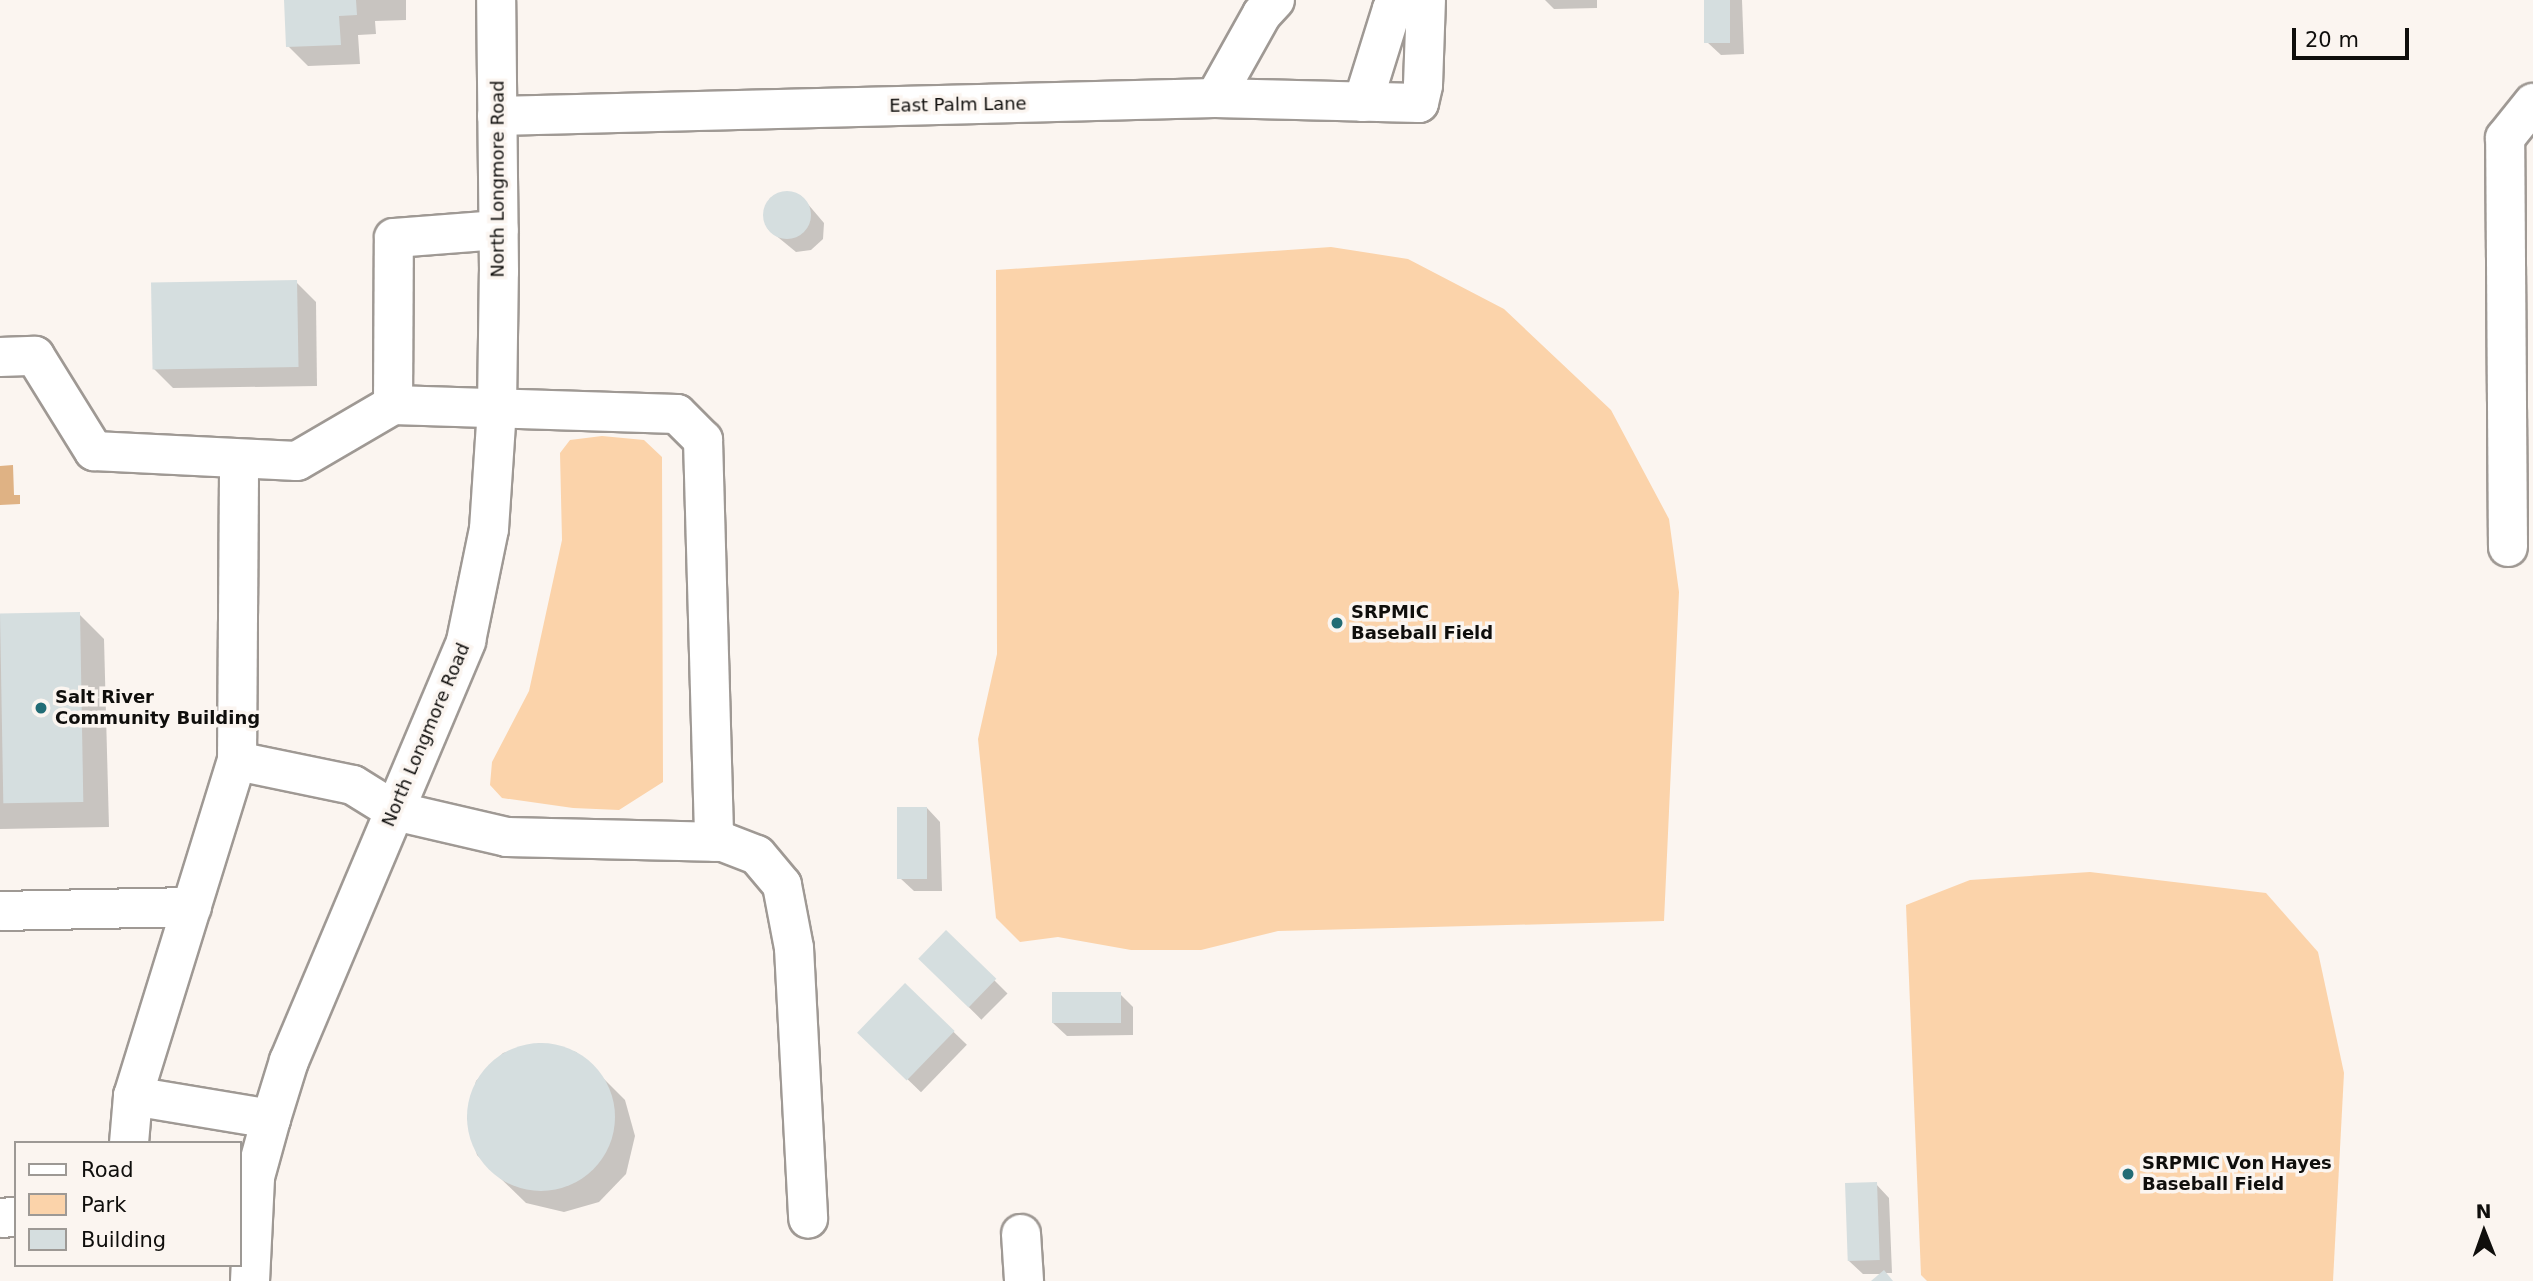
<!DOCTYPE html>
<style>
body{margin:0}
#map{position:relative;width:2533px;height:1281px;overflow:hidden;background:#fbf5f0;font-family:"DejaVu Sans",sans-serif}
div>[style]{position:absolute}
.green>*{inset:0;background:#fbd3aa}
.water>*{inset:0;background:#dfb284}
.shadow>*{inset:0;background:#0003;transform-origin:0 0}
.building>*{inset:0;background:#d5dedf;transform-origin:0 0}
.round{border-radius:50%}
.roads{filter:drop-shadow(2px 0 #9f9994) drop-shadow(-2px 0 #9f9994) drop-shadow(0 2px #9f9994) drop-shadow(0 -2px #9f9994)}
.minor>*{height:38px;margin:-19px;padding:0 19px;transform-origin:19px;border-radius:19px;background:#fff}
.dots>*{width:19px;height:19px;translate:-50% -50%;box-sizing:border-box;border:4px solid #fbf5f0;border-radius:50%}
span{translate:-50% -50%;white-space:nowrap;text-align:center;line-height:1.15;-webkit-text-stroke:7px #fbf5f0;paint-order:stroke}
.street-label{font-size:18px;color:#0f0e0c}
.poi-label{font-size:18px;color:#0f0e0c;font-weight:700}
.left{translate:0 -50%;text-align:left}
.legend{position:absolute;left:14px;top:1141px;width:228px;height:126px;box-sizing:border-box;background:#fbf5f0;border:2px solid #9d9995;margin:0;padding:9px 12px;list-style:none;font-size:21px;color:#0f0e0c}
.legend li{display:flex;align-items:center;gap:14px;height:35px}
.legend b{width:35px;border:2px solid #9d9995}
.north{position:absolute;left:2449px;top:1197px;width:70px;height:70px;-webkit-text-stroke:5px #fbf5f0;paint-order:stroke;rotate:359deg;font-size:19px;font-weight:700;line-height:28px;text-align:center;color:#0f0e0c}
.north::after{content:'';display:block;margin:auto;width:24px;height:32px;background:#0f0e0c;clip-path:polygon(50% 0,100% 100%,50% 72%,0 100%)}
.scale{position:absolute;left:2292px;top:28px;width:117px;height:32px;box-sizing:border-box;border:4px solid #0f0e0c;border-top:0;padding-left:9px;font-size:21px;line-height:24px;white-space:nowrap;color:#0f0e0c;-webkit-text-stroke:5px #fbf5f0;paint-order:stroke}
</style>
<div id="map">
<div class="green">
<div style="clip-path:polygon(1331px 247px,1408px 259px,1504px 309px,1611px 410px,1669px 519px,1679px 592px,1664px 921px,1278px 931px,1201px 950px,1131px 950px,1058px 937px,1020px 942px,996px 918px,978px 739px,997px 654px,996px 270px)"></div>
<div style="clip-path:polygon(602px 436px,644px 440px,662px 457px,663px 782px,619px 810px,573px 808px,502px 798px,490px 785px,492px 762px,529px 691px,562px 540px,560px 453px,570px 440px)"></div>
<div style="clip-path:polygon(2090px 872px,2266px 893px,2318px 952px,2344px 1073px,2333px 1281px,1927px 1281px,1921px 1275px,1906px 905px,1970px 880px)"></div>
</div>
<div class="water">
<div style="clip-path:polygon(13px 465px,14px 495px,20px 495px,20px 504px,0 505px,0 466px)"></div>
</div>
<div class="shadow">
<div style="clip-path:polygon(286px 0,406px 0,406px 20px,375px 21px,376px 34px,358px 35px,360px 64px,308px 66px,288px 46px)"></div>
<div style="clip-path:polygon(1545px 0,1597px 0,1597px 8px,1554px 9px)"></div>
<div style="clip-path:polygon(1706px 0,1742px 0,1744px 54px,1721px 55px,1707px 42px)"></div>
<div style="clip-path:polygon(785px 192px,801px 196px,824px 223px,823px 239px,811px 250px,796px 252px,768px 229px,764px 213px,770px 198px)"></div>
<div style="clip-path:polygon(296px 282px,316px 302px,317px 386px,173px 388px,154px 369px)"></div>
<div style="clip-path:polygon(79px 614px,104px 639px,109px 827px,0 829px,0 615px)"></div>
<div style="clip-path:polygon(927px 808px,940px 822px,942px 891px,914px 891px,900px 878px)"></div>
<div style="left:946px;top:932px;width:87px;height:37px;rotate:45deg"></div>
<div style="left:905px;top:985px;width:86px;height:66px;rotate:44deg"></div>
<div style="clip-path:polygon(1120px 994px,1133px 1007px,1133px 1035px,1067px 1036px,1053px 1023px)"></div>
<div style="clip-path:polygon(540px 1043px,576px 1052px,604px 1079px,625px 1100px,635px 1136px,626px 1174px,599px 1202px,564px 1212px,526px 1203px,497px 1175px,477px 1155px,467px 1118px,476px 1081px,503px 1053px)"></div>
<div style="clip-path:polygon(1876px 1184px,1889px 1198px,1892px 1273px,1884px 1273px,1892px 1281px,1874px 1281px,1882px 1274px,1863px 1274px,1849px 1261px)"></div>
</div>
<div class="building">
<div style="clip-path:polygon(284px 0,356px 0,357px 15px,339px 16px,341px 45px,286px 47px)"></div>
<div style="left:1704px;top:0;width:26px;height:43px"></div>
<div class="round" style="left:763px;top:191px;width:48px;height:48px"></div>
<div style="left:297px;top:280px;width:87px;height:146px;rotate:89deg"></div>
<div style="left:80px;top:612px;width:190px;height:80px;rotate:89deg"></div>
<div style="left:897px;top:807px;width:30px;height:72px"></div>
<div style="left:946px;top:930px;width:70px;height:40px;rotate:44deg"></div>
<div style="left:905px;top:983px;width:69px;height:69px;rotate:44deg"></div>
<div style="left:1121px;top:992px;width:31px;height:69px;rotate:90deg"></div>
<div class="round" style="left:467px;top:1043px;width:148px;height:148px"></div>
<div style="left:1877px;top:1182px;width:78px;height:32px;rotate:88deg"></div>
<div style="clip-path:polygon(1884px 1270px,1893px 1281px,1871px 1281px)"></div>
</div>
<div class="roads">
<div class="minor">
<div style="left:1215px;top:98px;width:96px;rotate:-60.8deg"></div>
<div style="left:1262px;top:14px;width:19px;rotate:-47deg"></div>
<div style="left:1363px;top:102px;width:97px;rotate:-72.7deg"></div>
<div style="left:1392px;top:9px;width:12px;rotate:-48deg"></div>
<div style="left:497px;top:116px;width:718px;rotate:-1.44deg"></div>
<div style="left:1215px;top:98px;width:204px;rotate:1.4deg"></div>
<div style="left:1419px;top:103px;width:18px;rotate:-77deg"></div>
<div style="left:1423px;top:85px;width:85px;rotate:-88deg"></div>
<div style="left:0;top:357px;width:35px;rotate:-2deg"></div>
<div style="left:35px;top:356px;width:112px;rotate:58.2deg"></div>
<div style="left:94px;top:451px;width:203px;rotate:2.8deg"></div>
<div style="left:297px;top:461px;width:111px;rotate:-30.3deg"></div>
<div style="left:393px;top:405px;width:284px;rotate:1.8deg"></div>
<div style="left:677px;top:414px;width:37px;rotate:45deg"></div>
<div style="left:703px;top:440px;width:402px;rotate:88.4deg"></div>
<div style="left:393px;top:405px;width:167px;rotate:-89.7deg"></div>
<div style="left:394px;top:238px;width:105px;rotate:-4.4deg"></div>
<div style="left:2508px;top:547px;width:409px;rotate:-90.4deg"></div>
<div style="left:2505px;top:138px;width:45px;rotate:-51.3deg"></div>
<div style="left:237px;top:761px;width:302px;rotate:-89.6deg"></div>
<div style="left:0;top:911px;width:192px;rotate:-1.2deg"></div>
<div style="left:271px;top:1119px;width:140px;rotate:-170.5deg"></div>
<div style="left:133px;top:1096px;width:351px;rotate:-72.8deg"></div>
<div style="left:237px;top:761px;width:118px;rotate:11.7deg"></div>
<div style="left:353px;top:785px;width:49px;rotate:31.8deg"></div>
<div style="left:395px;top:811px;width:115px;rotate:13.1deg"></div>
<div style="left:507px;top:837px;width:216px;rotate:1.3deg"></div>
<div style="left:723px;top:842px;width:36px;rotate:21deg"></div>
<div style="left:757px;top:855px;width:39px;rotate:50deg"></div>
<div style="left:782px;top:885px;width:64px;rotate:79.2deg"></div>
<div style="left:794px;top:948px;width:271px;rotate:87deg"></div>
<div style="left:129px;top:1143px;width:47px;rotate:-85.1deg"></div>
<div style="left:0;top:1218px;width:16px;rotate:-4deg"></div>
<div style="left:1021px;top:1234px;width:47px;rotate:86.3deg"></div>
<div style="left:250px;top:1281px;width:104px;rotate:-87.2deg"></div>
<div style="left:255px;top:1177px;width:60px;rotate:-74.6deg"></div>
<div style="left:271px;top:1119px;width:61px;rotate:-72.8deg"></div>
<div style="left:289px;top:1061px;width:456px;rotate:-67.1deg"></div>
<div style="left:466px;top:641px;width:114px;rotate:-78.4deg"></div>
<div style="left:489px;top:529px;width:121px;rotate:-86.2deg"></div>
<div style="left:497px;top:408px;width:136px;rotate:-89.2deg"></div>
<div style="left:499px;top:272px;width:272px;rotate:-90.6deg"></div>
</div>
</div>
<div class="dots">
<div style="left:1337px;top:623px;background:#226c75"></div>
<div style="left:41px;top:708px;background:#226c75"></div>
<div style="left:2128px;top:1174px;background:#226c75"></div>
</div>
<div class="street-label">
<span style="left:958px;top:105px;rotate:-1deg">East Palm Lane</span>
<span style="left:498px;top:179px;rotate:-90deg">North Longmore Road</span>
<span style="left:426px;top:735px;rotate:-67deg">North Longmore Road</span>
</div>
<div class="poi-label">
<span class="left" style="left:1351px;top:623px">SRPMIC<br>Baseball Field</span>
<span class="left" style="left:55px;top:708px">Salt River<br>Community Building</span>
<span class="left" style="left:2142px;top:1174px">SRPMIC Von Hayes<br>Baseball Field</span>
</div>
<ul class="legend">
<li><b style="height:9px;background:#fff"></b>Road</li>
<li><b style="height:19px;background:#fbd3aa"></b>Park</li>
<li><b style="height:19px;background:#d5dedf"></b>Building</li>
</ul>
<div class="north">N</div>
<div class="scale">20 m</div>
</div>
